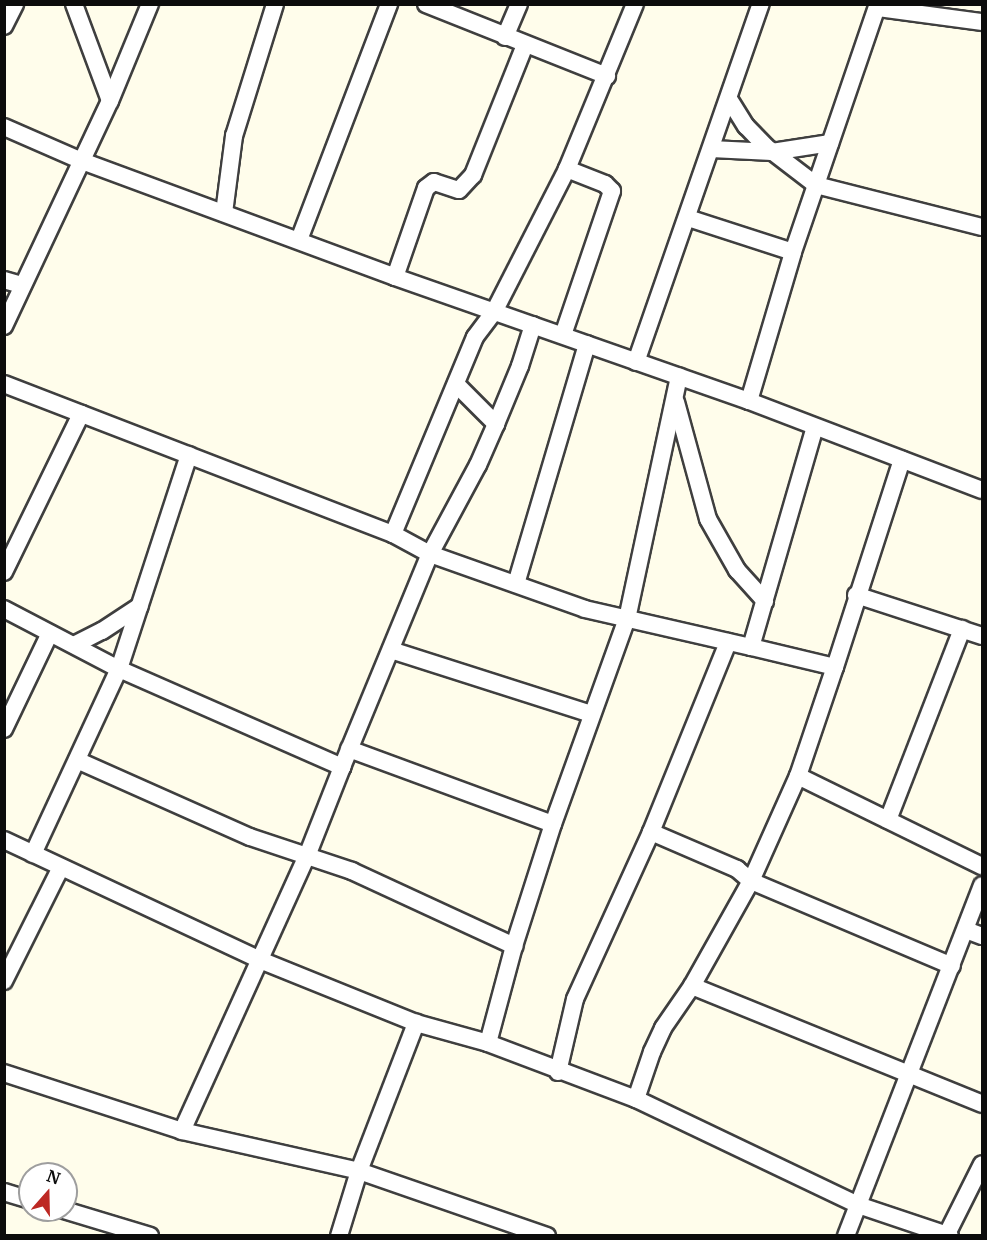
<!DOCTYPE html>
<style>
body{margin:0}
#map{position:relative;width:987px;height:1240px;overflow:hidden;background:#fffdeb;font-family:Merriweather,serif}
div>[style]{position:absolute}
.roads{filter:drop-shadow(2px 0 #3f3f3f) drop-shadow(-2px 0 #3f3f3f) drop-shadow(0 2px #3f3f3f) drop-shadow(0 -2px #3f3f3f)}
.minor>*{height:16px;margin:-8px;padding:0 8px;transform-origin:8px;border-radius:8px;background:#fff}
span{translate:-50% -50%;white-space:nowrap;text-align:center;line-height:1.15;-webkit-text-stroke:6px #fff;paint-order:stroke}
.frame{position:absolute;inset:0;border:6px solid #0c0c0c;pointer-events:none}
.north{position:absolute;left:18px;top:1162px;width:60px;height:60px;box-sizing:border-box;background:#fff;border:2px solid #9e9e9e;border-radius:50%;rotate:20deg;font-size:16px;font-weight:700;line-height:24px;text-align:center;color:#0c0c0c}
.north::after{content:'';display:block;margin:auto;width:21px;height:27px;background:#bd2823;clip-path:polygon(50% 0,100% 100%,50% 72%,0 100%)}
</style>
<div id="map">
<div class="roads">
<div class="minor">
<div style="left:74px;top:4px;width:103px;rotate:69.6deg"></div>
<div style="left:426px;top:4px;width:195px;rotate:21.7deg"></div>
<div style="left:877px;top:8px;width:106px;rotate:7.6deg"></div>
<div style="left:4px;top:26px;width:25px;rotate:-63deg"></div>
<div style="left:505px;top:37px;width:36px;rotate:-67deg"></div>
<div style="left:729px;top:99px;width:32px;rotate:58deg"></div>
<div style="left:746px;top:126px;width:28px;rotate:46deg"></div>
<div style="left:765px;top:146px;width:64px;rotate:37.4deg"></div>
<div style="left:816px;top:185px;width:171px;rotate:14.2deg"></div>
<div style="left:4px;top:127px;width:85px;rotate:23.6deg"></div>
<div style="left:82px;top:161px;width:334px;rotate:20.3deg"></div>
<div style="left:395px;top:277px;width:375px;rotate:19.3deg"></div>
<div style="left:749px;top:401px;width:249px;rotate:20.9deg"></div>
<div style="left:711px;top:149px;width:61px;rotate:2.8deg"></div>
<div style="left:772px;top:152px;width:59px;rotate:-8.8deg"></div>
<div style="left:224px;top:213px;width:78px;rotate:-82.6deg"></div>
<div style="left:234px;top:136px;width:138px;rotate:-72.7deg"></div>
<div style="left:688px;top:218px;width:110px;rotate:17.9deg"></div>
<div style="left:299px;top:240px;width:253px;rotate:-69.1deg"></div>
<div style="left:395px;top:277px;width:94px;rotate:-70.8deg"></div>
<div style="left:426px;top:188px;width:10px;rotate:-37deg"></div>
<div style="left:434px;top:182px;width:26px;rotate:18deg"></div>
<div style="left:459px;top:190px;width:21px;rotate:-47deg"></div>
<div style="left:473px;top:175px;width:140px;rotate:-68.2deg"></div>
<div style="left:4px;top:280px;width:19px;rotate:16deg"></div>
<div style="left:4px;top:326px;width:249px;rotate:-64.8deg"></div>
<div style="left:110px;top:101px;width:105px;rotate:-67.6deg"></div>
<div style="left:563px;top:335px;width:152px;rotate:-71.2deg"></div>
<div style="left:612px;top:191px;width:10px;rotate:-135deg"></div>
<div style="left:605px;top:184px;width:41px;rotate:-158.5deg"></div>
<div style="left:636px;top:362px;width:379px;rotate:-70.8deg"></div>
<div style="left:4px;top:384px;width:417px;rotate:21.1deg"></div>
<div style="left:393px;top:534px;width:42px;rotate:28.4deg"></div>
<div style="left:430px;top:554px;width:164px;rotate:19.5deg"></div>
<div style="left:585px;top:609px;width:170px;rotate:12.9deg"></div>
<div style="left:456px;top:384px;width:57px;rotate:45deg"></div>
<div style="left:749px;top:401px;width:155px;rotate:-73.5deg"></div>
<div style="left:793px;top:252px;width:262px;rotate:-71.1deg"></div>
<div style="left:676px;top:402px;width:121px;rotate:74.7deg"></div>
<div style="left:708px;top:519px;width:59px;rotate:60.4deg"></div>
<div style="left:737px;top:570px;width:42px;rotate:47.9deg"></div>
<div style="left:393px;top:534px;width:213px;rotate:-67.4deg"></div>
<div style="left:475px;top:337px;width:34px;rotate:-53deg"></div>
<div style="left:495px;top:310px;width:158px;rotate:-62.9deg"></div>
<div style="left:567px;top:169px;width:178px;rotate:-67.6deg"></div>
<div style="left:4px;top:572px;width:176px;rotate:-64deg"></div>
<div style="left:516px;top:584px;width:250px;rotate:-73.5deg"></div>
<div style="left:856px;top:595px;width:133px;rotate:18deg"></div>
<div style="left:4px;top:609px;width:130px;rotate:27.6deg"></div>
<div style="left:119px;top:669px;width:244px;rotate:23.7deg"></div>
<div style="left:342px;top:767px;width:230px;rotate:-67.6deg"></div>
<div style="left:430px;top:554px;width:101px;rotate:-61.7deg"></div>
<div style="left:478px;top:465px;width:45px;rotate:-66.3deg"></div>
<div style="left:496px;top:424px;width:63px;rotate:-67.5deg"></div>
<div style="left:520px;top:366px;width:43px;rotate:-72.4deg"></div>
<div style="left:74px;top:645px;width:31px;rotate:-27deg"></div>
<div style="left:102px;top:631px;width:45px;rotate:-33.3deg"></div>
<div style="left:391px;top:650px;width:210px;rotate:17.7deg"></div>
<div style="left:835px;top:667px;width:218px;rotate:-72.1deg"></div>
<div style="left:4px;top:729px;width:106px;rotate:-64.4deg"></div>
<div style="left:349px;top:749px;width:217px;rotate:20.2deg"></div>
<div style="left:79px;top:761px;width:187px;rotate:24deg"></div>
<div style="left:250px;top:837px;width:108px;rotate:18.4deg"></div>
<div style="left:352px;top:871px;width:179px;rotate:24.8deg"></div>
<div style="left:798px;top:776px;width:205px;rotate:26.1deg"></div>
<div style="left:888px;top:820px;width:205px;rotate:-68.8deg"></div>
<div style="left:651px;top:832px;width:94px;rotate:23.3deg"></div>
<div style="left:737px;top:869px;width:18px;rotate:41deg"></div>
<div style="left:751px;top:881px;width:218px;rotate:22.9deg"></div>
<div style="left:4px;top:840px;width:283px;rotate:25.1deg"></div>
<div style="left:260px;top:960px;width:168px;rotate:22deg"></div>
<div style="left:416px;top:1023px;width:75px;rotate:15.5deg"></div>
<div style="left:488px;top:1043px;width:158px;rotate:20.7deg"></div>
<div style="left:636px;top:1099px;width:246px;rotate:25.5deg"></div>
<div style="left:858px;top:1205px;width:97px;rotate:18.6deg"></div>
<div style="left:33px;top:854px;width:204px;rotate:-65.1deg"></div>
<div style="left:119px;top:669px;width:225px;rotate:-71.9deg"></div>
<div style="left:966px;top:930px;width:17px;rotate:21deg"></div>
<div style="left:4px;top:981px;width:127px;rotate:-63.4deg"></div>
<div style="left:692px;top:986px;width:313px;rotate:22.1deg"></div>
<div style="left:488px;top:1043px;width:100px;rotate:-75deg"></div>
<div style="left:514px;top:946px;width:128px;rotate:-72.3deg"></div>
<div style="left:553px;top:824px;width:218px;rotate:-70.2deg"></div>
<div style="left:627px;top:619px;width:248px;rotate:-77.9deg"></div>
<div style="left:558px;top:1072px;width:75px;rotate:-76.9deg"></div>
<div style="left:575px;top:999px;width:183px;rotate:-65.5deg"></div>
<div style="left:651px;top:832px;width:205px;rotate:-67.9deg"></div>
<div style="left:4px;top:1073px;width:187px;rotate:18deg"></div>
<div style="left:182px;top:1131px;width:181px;rotate:12.7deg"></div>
<div style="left:359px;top:1171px;width:199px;rotate:19.1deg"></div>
<div style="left:636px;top:1099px;width:50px;rotate:-71.2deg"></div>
<div style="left:652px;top:1052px;width:26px;rotate:-65deg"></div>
<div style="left:663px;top:1028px;width:51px;rotate:-55.4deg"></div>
<div style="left:692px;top:986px;width:120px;rotate:-60.7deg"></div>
<div style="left:751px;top:881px;width:115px;rotate:-65.9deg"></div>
<div style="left:798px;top:776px;width:115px;rotate:-71.3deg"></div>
<div style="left:835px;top:667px;width:86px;rotate:-166.6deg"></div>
<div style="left:751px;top:647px;width:229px;rotate:-73.8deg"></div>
<div style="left:182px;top:1131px;width:302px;rotate:-65.6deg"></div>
<div style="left:307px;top:856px;width:96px;rotate:-68.5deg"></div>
<div style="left:4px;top:1192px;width:27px;rotate:17deg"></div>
<div style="left:64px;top:1210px;width:90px;rotate:16.8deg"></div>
<div style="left:947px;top:1234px;width:78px;rotate:-63.4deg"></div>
<div style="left:339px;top:1236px;width:68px;rotate:-72.9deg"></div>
<div style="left:359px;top:1171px;width:159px;rotate:-68.9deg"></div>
<div style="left:846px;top:1236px;width:376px;rotate:-68.8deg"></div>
</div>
</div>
<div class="frame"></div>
<div class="north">N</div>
</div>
